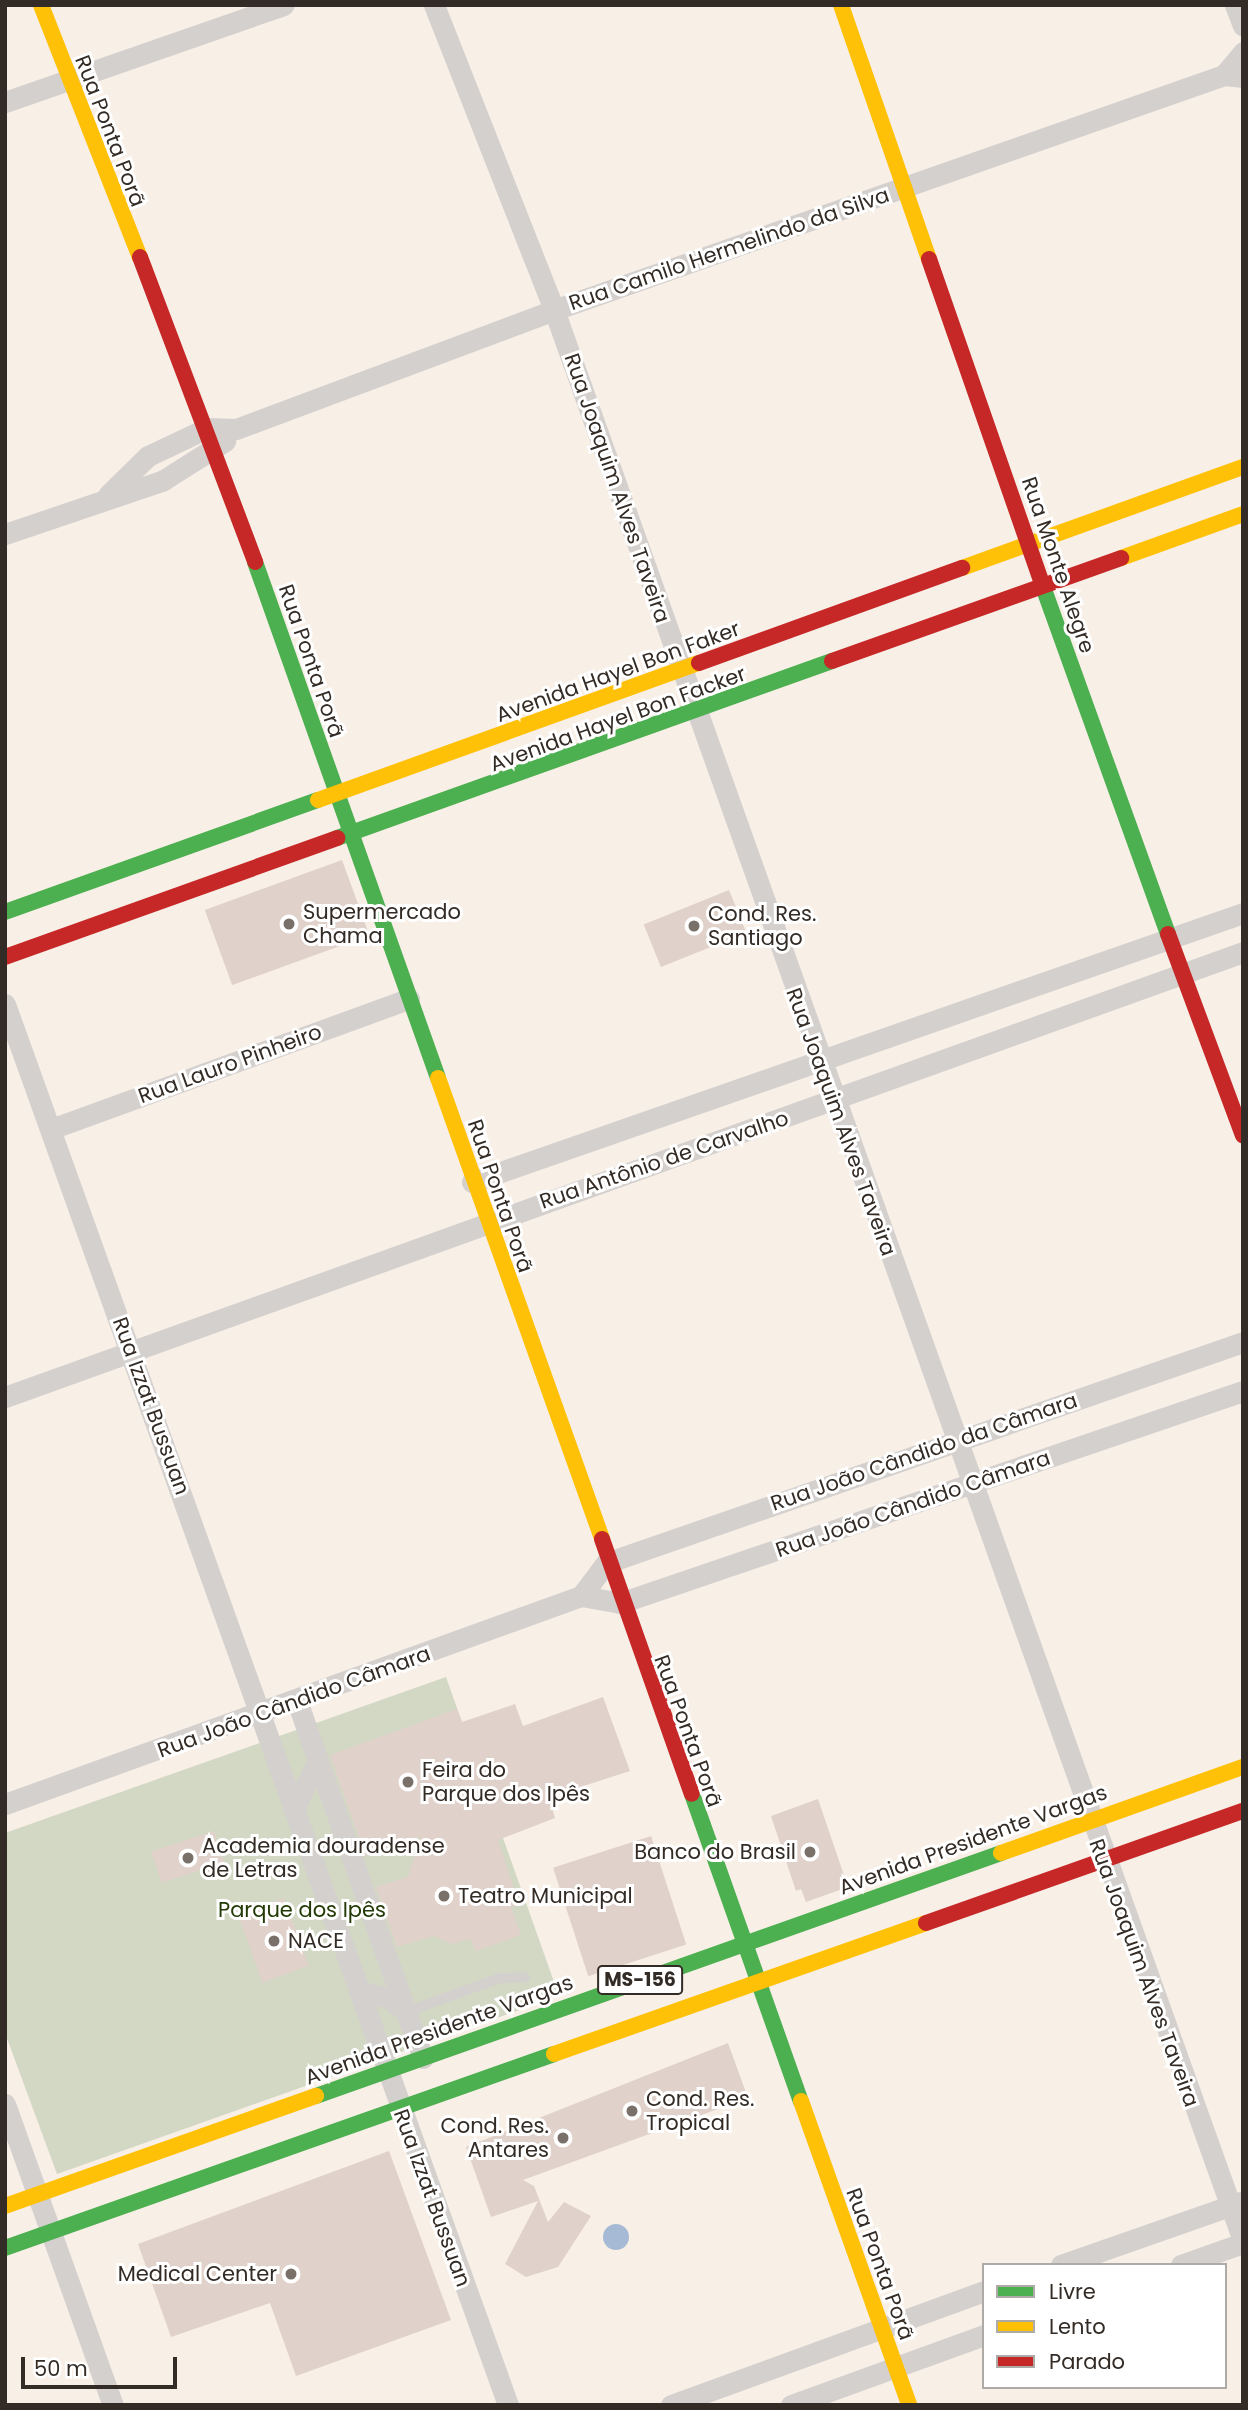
<!DOCTYPE html>
<meta charset="utf-8">
<style>
body{margin:0}
#map{position:relative;width:1248px;height:2410px;overflow:hidden;background:#f8efe7;font-family:Poppins,sans-serif}
div>[style]{position:absolute}
.green>*{inset:0;background:#d3d8c4}
.water>*{inset:0;background:#a6bad5}
.round{border-radius:50%}
.building>*{inset:0;background:#e0d1ca;transform-origin:0 0}
.lane>*{height:10px;margin:-5px;padding:0 5px;transform-origin:5px;border-radius:5px;background:#d4d0ce}
.street>*{height:21px;margin:-10.5px;padding:0 10.5px;transform-origin:10.5px;border-radius:10.5px;background:#d4d0ce}
.fast>*{height:16px;margin:-8px;padding:0 8px;transform-origin:8px;border-radius:8px;background:#4caf50}
.slow>*{height:16px;margin:-8px;padding:0 8px;transform-origin:8px;border-radius:8px;background:#ffc107}
.jam>*{height:16px;margin:-8px;padding:0 8px;transform-origin:8px;border-radius:8px;background:#c62828}
.dots>*{width:19px;height:19px;translate:-50% -50%;box-sizing:border-box;border:4px solid #fff;border-radius:50%}
span{translate:-50% -50%;white-space:nowrap;text-align:center;line-height:1.15;-webkit-text-stroke:6px #fff;paint-order:stroke}
.shield-label span{padding:2px 5px;background:#fff;border:2px solid;border-radius:5px;-webkit-text-stroke-width:0}
.shield-label{font-size:19px;color:#332b25;font-weight:700}
.street-label{font-size:21px;color:#332b25}
.poi-label{font-size:21px;color:#332b25}
.left{translate:0 -50%;text-align:left}
.right{translate:-100% -50%;text-align:right}
.park-label{font-size:21px;color:#233a06}
.frame{position:absolute;inset:0;border:7px solid #332b25;pointer-events:none}
.legend{position:absolute;left:982px;top:2263px;width:245px;height:126px;box-sizing:border-box;background:#fff;border:2px solid #adaaa8;margin:0;padding:9px 12px;list-style:none;font-size:21px;color:#332b25}
.legend li{display:flex;align-items:center;gap:14px;height:35px}
.legend b{width:35px;border:2px solid #adaaa8}
.scale{position:absolute;left:21px;top:2357px;width:156px;height:32px;box-sizing:border-box;border:4px solid #332b25;border-top:0;padding-left:9px;font-size:21px;line-height:24px;white-space:nowrap;color:#332b25;-webkit-text-stroke:5px #fff;paint-order:stroke}
</style>
<div id="map">
<div class="green">
<div style="clip-path:polygon(446px 1677px,559px 1996px,57px 2174px,5px 2033px,5px 1833px)"></div>
</div>
<div class="water">
<div class="round" style="left:603px;top:2224px;width:26px;height:26px"></div>
</div>
<div class="building">
<div style="left:342px;top:860px;width:80px;height:146px;rotate:70deg"></div>
<div style="left:729px;top:890px;width:46px;height:92px;rotate:68deg"></div>
<div style="clip-path:polygon(603px 1697px,630px 1771px,549px 1797px,555px 1818px,498px 1840px,519px 1904px,511px 1907px,521px 1935px,476px 1951px,471px 1939px,452px 1944px,434px 1936px,397px 1947px,376px 1887px,408px 1877px,421px 1836px,365px 1856px,330px 1755px,457px 1709px,462px 1722px,515px 1704px,523px 1726px)"></div>
<div style="clip-path:polygon(818px 1799px,848px 1887px,806px 1902px,801px 1889px,796px 1891px,771px 1816px)"></div>
<div style="left:214px;top:1831px;width:33px;height:66px;rotate:72deg"></div>
<div style="left:651px;top:1836px;width:114px;height:103px;rotate:72deg"></div>
<div style="left:284px;top:1898px;width:72px;height:49px;rotate:70deg"></div>
<div style="clip-path:polygon(728px 2043px,748px 2098px,523px 2180px,534px 2186px,548px 2222px,564px 2202px,591px 2216px,558px 2267px,526px 2277px,505px 2264px,538px 2201px,491px 2217px,466px 2147px)"></div>
<div style="clip-path:polygon(389px 2151px,451px 2320px,296px 2376px,270px 2303px,171px 2337px,138px 2244px)"></div>
</div>
<div class="lane">
<div style="left:406px;top:2012px;width:100px;rotate:-19.9deg"></div>
<div style="left:500px;top:1978px;width:25px;rotate:-2deg"></div>
</div>
<div class="street">
<div style="left:434px;top:5px;width:328px;rotate:68.5deg"></div>
<div style="left:554px;top:310px;width:2050px;rotate:70.36deg"></div>
<div style="left:1235px;top:5px;width:22px;rotate:69deg"></div>
<div style="left:1224px;top:75px;width:30px;rotate:-50deg"></div>
<div style="left:5px;top:102px;width:295px;rotate:-19.2deg"></div>
<div style="left:108px;top:495px;width:56px;rotate:-44.3deg"></div>
<div style="left:148px;top:456px;width:65px;rotate:-25.4deg"></div>
<div style="left:207px;top:428px;width:29px;rotate:2deg"></div>
<div style="left:236px;top:429px;width:340px;rotate:-20.5deg"></div>
<div style="left:554px;top:310px;width:710px;rotate:-19.33deg"></div>
<div style="left:1224px;top:75px;width:19px;rotate:6deg"></div>
<div style="left:5px;top:534px;width:166px;rotate:-18.7deg"></div>
<div style="left:162px;top:481px;width:75px;rotate:-32.4deg"></div>
<div style="left:5px;top:1004px;width:1489px;rotate:70.25deg"></div>
<div style="left:51px;top:1129px;width:381px;rotate:-20deg"></div>
<div style="left:472px;top:1182px;width:817px;rotate:-19.23deg"></div>
<div style="left:5px;top:1397px;width:1316px;rotate:-19.77deg"></div>
<div style="left:581px;top:1596px;width:41px;rotate:-52.9deg"></div>
<div style="left:606px;top:1563px;width:674px;rotate:-19.13deg"></div>
<div style="left:297px;top:1701px;width:330px;rotate:70.7deg"></div>
<div style="left:5px;top:1804px;width:612px;rotate:-19.86deg"></div>
<div style="left:581px;top:1596px;width:40px;rotate:10deg"></div>
<div style="left:620px;top:1603px;width:658px;rotate:-18.79deg"></div>
<div style="left:294px;top:1809px;width:52px;rotate:-63.9deg"></div>
<div style="left:359px;top:1991px;width:31px;rotate:13deg"></div>
<div style="left:389px;top:1998px;width:22px;rotate:39deg"></div>
<div style="left:406px;top:2012px;width:49px;rotate:69.7deg"></div>
<div style="left:5px;top:2104px;width:320px;rotate:70.3deg"></div>
<div style="left:1061px;top:2265px;width:191px;rotate:-19.3deg"></div>
<div style="left:1181px;top:2265px;width:66px;rotate:-19.5deg"></div>
<div style="left:671px;top:2405px;width:333px;rotate:-20deg"></div>
<div style="left:791px;top:2405px;width:205px;rotate:-19.9deg"></div>
</div>
<div class="fast">
<div style="left:255px;top:562px;width:547px;rotate:70.47deg"></div>
<div style="left:1042px;top:584px;width:372px;rotate:70.2deg"></div>
<div style="left:337px;top:838px;width:526px;rotate:-19.68deg"></div>
<div style="left:5px;top:912px;width:332px;rotate:-19.7deg"></div>
<div style="left:692px;top:1794px;width:326px;rotate:70.5deg"></div>
<div style="left:316px;top:2096px;width:727px;rotate:-19.53deg"></div>
<div style="left:5px;top:2248px;width:582px;rotate:-19.46deg"></div>
</div>
<div class="slow">
<div style="left:41px;top:5px;width:271px;rotate:68.6deg"></div>
<div style="left:841px;top:5px;width:269px;rotate:70.9deg"></div>
<div style="left:1121px;top:558px;width:130px;rotate:-19.8deg"></div>
<div style="left:962px;top:568px;width:299px;rotate:-19.8deg"></div>
<div style="left:318px;top:800px;width:405px;rotate:-19.8deg"></div>
<div style="left:438px;top:1078px;width:489px;rotate:70.4deg"></div>
<div style="left:1001px;top:1853px;width:257px;rotate:-19.6deg"></div>
<div style="left:554px;top:2054px;width:394px;rotate:-19.4deg"></div>
<div style="left:801px;top:2101px;width:323px;rotate:70.4deg"></div>
<div style="left:5px;top:2206px;width:330px;rotate:-19.5deg"></div>
</div>
<div class="jam">
<div style="left:140px;top:257px;width:326px;rotate:69.3deg"></div>
<div style="left:929px;top:259px;width:344px;rotate:70.8deg"></div>
<div style="left:832px;top:661px;width:307px;rotate:-19.6deg"></div>
<div style="left:699px;top:663px;width:280px;rotate:-19.9deg"></div>
<div style="left:1168px;top:934px;width:215px;rotate:69.6deg"></div>
<div style="left:5px;top:957px;width:353px;rotate:-19.7deg"></div>
<div style="left:602px;top:1539px;width:270px;rotate:70.6deg"></div>
<div style="left:926px;top:1923px;width:336px;rotate:-19.5deg"></div>
</div>
<div class="dots">
<div style="left:289px;top:924px;background:#787069"></div>
<div style="left:694px;top:926px;background:#787069"></div>
<div style="left:408px;top:1782px;background:#787069"></div>
<div style="left:810px;top:1852px;background:#787069"></div>
<div style="left:188px;top:1858px;background:#787069"></div>
<div style="left:444px;top:1896px;background:#787069"></div>
<div style="left:274px;top:1941px;background:#787069"></div>
<div style="left:632px;top:2111px;background:#787069"></div>
<div style="left:563px;top:2138px;background:#787069"></div>
<div style="left:291px;top:2274px;background:#787069"></div>
</div>
<div class="shield-label">
<span style="left:640px;top:1980px">MS-156</span>
</div>
<div class="street-label">
<span style="left:110px;top:131px;rotate:69deg">Rua Ponta Porã</span>
<span style="left:729px;top:249px;rotate:-19deg">Rua Camilo Hermelindo da Silva</span>
<span style="left:617px;top:488px;rotate:71deg">Rua Joaquim Alves Taveira</span>
<span style="left:1058px;top:565px;rotate:71deg">Rua Monte Alegre</span>
<span style="left:311px;top:661px;rotate:71deg">Rua Ponta Porã</span>
<span style="left:618px;top:672px;rotate:-20deg">Avenida Hayel Bon Faker</span>
<span style="left:618px;top:719px;rotate:-20deg">Avenida Hayel Bon Facker</span>
<span style="left:230px;top:1064px;rotate:-20deg">Rua Lauro Pinheiro</span>
<span style="left:841px;top:1122px;rotate:70deg">Rua Joaquim Alves Taveira</span>
<span style="left:664px;top:1160px;rotate:-19deg">Rua Antônio de Carvalho</span>
<span style="left:500px;top:1196px;rotate:71deg">Rua Ponta Porã</span>
<span style="left:151px;top:1406px;rotate:70deg">Rua Izzat Bussuan</span>
<span style="left:924px;top:1452px;rotate:-19deg">Rua João Cândido da Câmara</span>
<span style="left:913px;top:1504px;rotate:-19deg">Rua João Cândido Câmara</span>
<span style="left:294px;top:1702px;rotate:-20deg">Rua João Cândido Câmara</span>
<span style="left:688px;top:1731px;rotate:70deg">Rua Ponta Porã</span>
<span style="left:973px;top:1840px;rotate:-20deg">Avenida Presidente Vargas</span>
<span style="left:1144px;top:1973px;rotate:70deg">Rua Joaquim Alves Taveira</span>
<span style="left:439px;top:2030px;rotate:-20deg">Avenida Presidente Vargas</span>
<span style="left:432px;top:2198px;rotate:70deg">Rua Izzat Bussuan</span>
<span style="left:880px;top:2264px;rotate:70deg">Rua Ponta Porã</span>
</div>
<div class="poi-label">
<span class="left" style="left:303px;top:924px">Supermercado<br>Chama</span>
<span class="left" style="left:708px;top:926px">Cond. Res.<br>Santiago</span>
<span class="left" style="left:422px;top:1782px">Feira do<br>Parque dos Ipês</span>
<span class="left" style="left:202px;top:1858px">Academia douradense<br>de Letras</span>
<span class="right" style="left:796px;top:1852px">Banco do Brasil</span>
<span class="left" style="left:458px;top:1896px">Teatro Municipal</span>
<span class="left" style="left:288px;top:1941px">NACE</span>
<span class="left" style="left:646px;top:2111px">Cond. Res.<br>Tropical</span>
<span class="right" style="left:549px;top:2138px">Cond. Res.<br>Antares</span>
<span class="right" style="left:277px;top:2274px">Medical Center</span>
</div>
<div class="park-label">
<span style="left:302px;top:1910px">Parque dos Ipês</span>
</div>
<div class="frame"></div>
<ul class="legend">
<li><b style="height:9px;background:#4caf50"></b>Livre</li>
<li><b style="height:9px;background:#ffc107"></b>Lento</li>
<li><b style="height:9px;background:#c62828"></b>Parado</li>
</ul>
<div class="scale">50 m</div>
</div>
